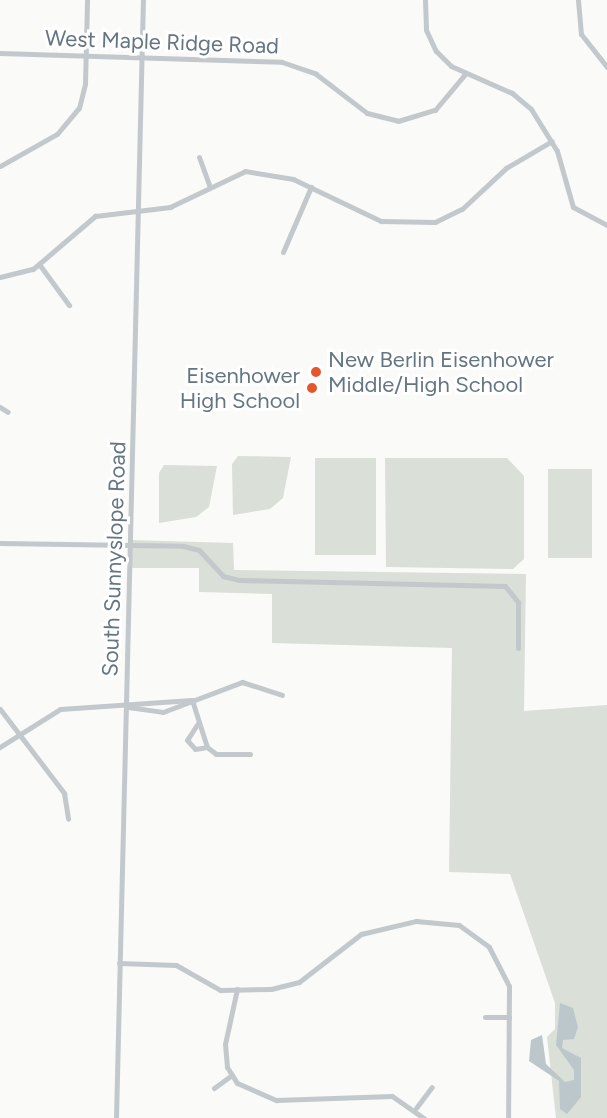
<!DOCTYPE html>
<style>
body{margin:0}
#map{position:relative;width:607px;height:1118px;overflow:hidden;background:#fafaf8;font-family:Figtree,sans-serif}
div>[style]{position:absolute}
.green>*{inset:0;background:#dadfd7;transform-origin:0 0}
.water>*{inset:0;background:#bbc7cb}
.minor>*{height:5px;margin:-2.5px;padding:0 2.5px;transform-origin:2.5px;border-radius:2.5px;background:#c3c8cc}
.dots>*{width:16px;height:16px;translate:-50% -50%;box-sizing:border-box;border:3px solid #fff;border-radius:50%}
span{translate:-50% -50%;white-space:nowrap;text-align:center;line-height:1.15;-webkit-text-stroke:6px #fff;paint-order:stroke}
.street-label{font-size:22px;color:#657683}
.poi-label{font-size:22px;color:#657683}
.left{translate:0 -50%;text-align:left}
.right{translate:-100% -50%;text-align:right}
</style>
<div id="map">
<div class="green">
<div style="clip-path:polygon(238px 456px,291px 457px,283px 498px,270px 509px,233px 515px,232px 464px)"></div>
<div style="left:315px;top:458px;width:61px;height:97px"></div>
<div style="clip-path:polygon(385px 458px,507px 458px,524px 476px,524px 559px,513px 569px,386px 567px)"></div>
<div style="clip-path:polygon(164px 465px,217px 466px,209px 507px,196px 517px,159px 523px,159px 473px)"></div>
<div style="left:548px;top:469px;width:44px;height:89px"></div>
<div style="clip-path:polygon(130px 540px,233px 543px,234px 570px,526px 574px,524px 711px,607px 705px,607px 1118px,556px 1118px,547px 1037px,555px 1029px,555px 1003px,510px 874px,449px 872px,452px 648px,272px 643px,272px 594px,199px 592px,199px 568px,130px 568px)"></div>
</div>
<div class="water">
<div style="clip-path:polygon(560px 1003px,573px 1008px,578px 1027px,574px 1039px,563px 1040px,562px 1048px,581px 1058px,581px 1097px,567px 1114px,560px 1109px,559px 1081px,529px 1061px,531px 1040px,542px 1035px,546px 1064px,565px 1082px,574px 1080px,574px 1070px,556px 1045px)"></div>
</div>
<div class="minor">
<div style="left:425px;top:0;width:30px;rotate:88deg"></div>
<div style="left:426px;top:30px;width:23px;rotate:65deg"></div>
<div style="left:436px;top:51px;width:21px;rotate:45deg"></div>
<div style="left:451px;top:66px;width:67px;rotate:23.9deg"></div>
<div style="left:512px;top:93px;width:25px;rotate:40deg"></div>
<div style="left:531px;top:109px;width:49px;rotate:58.2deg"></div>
<div style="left:557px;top:151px;width:58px;rotate:74.1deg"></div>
<div style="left:573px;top:207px;width:38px;rotate:28deg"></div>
<div style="left:578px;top:0;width:34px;rotate:85deg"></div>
<div style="left:581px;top:34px;width:42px;rotate:51.8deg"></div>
<div style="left:0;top:53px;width:282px;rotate:1.8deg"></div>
<div style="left:282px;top:62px;width:36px;rotate:19deg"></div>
<div style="left:316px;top:74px;width:64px;rotate:37.4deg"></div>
<div style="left:367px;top:113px;width:32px;rotate:14deg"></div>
<div style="left:398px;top:121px;width:39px;rotate:-17deg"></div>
<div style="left:435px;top:110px;width:48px;rotate:-50deg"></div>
<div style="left:199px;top:157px;width:32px;rotate:70deg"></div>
<div style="left:0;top:166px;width:65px;rotate:-29.3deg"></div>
<div style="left:57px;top:134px;width:34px;rotate:-50deg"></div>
<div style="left:79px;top:108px;width:25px;rotate:-76deg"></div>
<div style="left:85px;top:84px;width:84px;rotate:-88.6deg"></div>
<div style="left:283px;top:252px;width:71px;rotate:-66.7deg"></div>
<div style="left:39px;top:264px;width:51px;rotate:53.8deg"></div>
<div style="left:0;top:277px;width:34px;rotate:-14deg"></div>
<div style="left:33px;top:269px;width:82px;rotate:-40.5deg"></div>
<div style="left:95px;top:216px;width:76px;rotate:-6.8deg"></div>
<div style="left:170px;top:207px;width:83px;rotate:-25.6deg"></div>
<div style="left:245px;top:171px;width:49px;rotate:9.5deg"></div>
<div style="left:293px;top:179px;width:98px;rotate:25.5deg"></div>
<div style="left:381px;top:221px;width:54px;rotate:1.1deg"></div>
<div style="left:435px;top:222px;width:30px;rotate:-26deg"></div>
<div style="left:462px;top:209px;width:60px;rotate:-43deg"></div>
<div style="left:506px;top:168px;width:53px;rotate:-30.4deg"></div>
<div style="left:0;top:407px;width:9px;rotate:32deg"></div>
<div style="left:0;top:543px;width:183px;rotate:0.9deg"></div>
<div style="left:183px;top:546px;width:16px;rotate:14deg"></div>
<div style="left:199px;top:550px;width:35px;rotate:47deg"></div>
<div style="left:223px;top:576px;width:16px;rotate:14deg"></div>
<div style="left:239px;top:580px;width:266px;rotate:1.3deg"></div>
<div style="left:505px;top:586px;width:21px;rotate:51deg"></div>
<div style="left:518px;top:602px;width:46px;rotate:90deg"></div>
<div style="left:192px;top:700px;width:49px;rotate:72.3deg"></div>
<div style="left:207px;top:747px;width:11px;rotate:38deg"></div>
<div style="left:216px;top:754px;width:34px"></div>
<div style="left:128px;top:707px;width:35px;rotate:8deg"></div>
<div style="left:163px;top:712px;width:85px;rotate:-20.8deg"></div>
<div style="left:242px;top:682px;width:42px;rotate:18deg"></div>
<div style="left:0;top:709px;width:106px;rotate:52.7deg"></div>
<div style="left:64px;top:793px;width:26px;rotate:81deg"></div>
<div style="left:198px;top:723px;width:20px;rotate:123deg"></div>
<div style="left:187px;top:740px;width:12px;rotate:48deg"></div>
<div style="left:195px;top:749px;width:12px;rotate:-9deg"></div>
<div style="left:0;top:747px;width:71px;rotate:-32.3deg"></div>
<div style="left:60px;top:709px;width:132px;rotate:-3.9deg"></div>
<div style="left:119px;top:963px;width:57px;rotate:2deg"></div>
<div style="left:176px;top:965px;width:51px;rotate:29.6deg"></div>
<div style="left:220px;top:990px;width:51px;rotate:-1.1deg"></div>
<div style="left:271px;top:989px;width:29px;rotate:-14deg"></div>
<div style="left:299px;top:982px;width:78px;rotate:-37.7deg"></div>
<div style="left:361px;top:934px;width:57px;rotate:-13.3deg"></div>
<div style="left:416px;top:921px;width:43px;rotate:5.3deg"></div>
<div style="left:459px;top:925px;width:37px;rotate:36deg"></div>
<div style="left:489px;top:947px;width:44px;rotate:62.9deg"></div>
<div style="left:509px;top:986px;width:132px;rotate:90.4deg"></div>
<div style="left:237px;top:989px;width:56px;rotate:102.3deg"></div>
<div style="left:225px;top:1044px;width:23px;rotate:85deg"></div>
<div style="left:227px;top:1067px;width:19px;rotate:58deg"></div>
<div style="left:237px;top:1083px;width:43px;rotate:23.6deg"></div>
<div style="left:276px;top:1100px;width:116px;rotate:-2deg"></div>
<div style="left:392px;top:1096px;width:39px;rotate:35deg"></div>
<div style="left:485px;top:1017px;width:24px"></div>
<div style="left:214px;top:1088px;width:22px;rotate:-36deg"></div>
<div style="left:416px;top:1108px;width:26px;rotate:-53deg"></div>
<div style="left:116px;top:1118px;width:1118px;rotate:-88.62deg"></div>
</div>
<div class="dots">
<div style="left:316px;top:372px;background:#e4572e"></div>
<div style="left:312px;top:388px;background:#e4572e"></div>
</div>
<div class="street-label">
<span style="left:162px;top:42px;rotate:2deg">West Maple Ridge Road</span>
<span style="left:114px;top:559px;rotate:-88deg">South Sunnyslope Road</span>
</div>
<div class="poi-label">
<span class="left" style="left:328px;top:372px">New Berlin Eisenhower<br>Middle/High School</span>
<span class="right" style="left:300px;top:388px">Eisenhower<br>High School</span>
</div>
</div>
